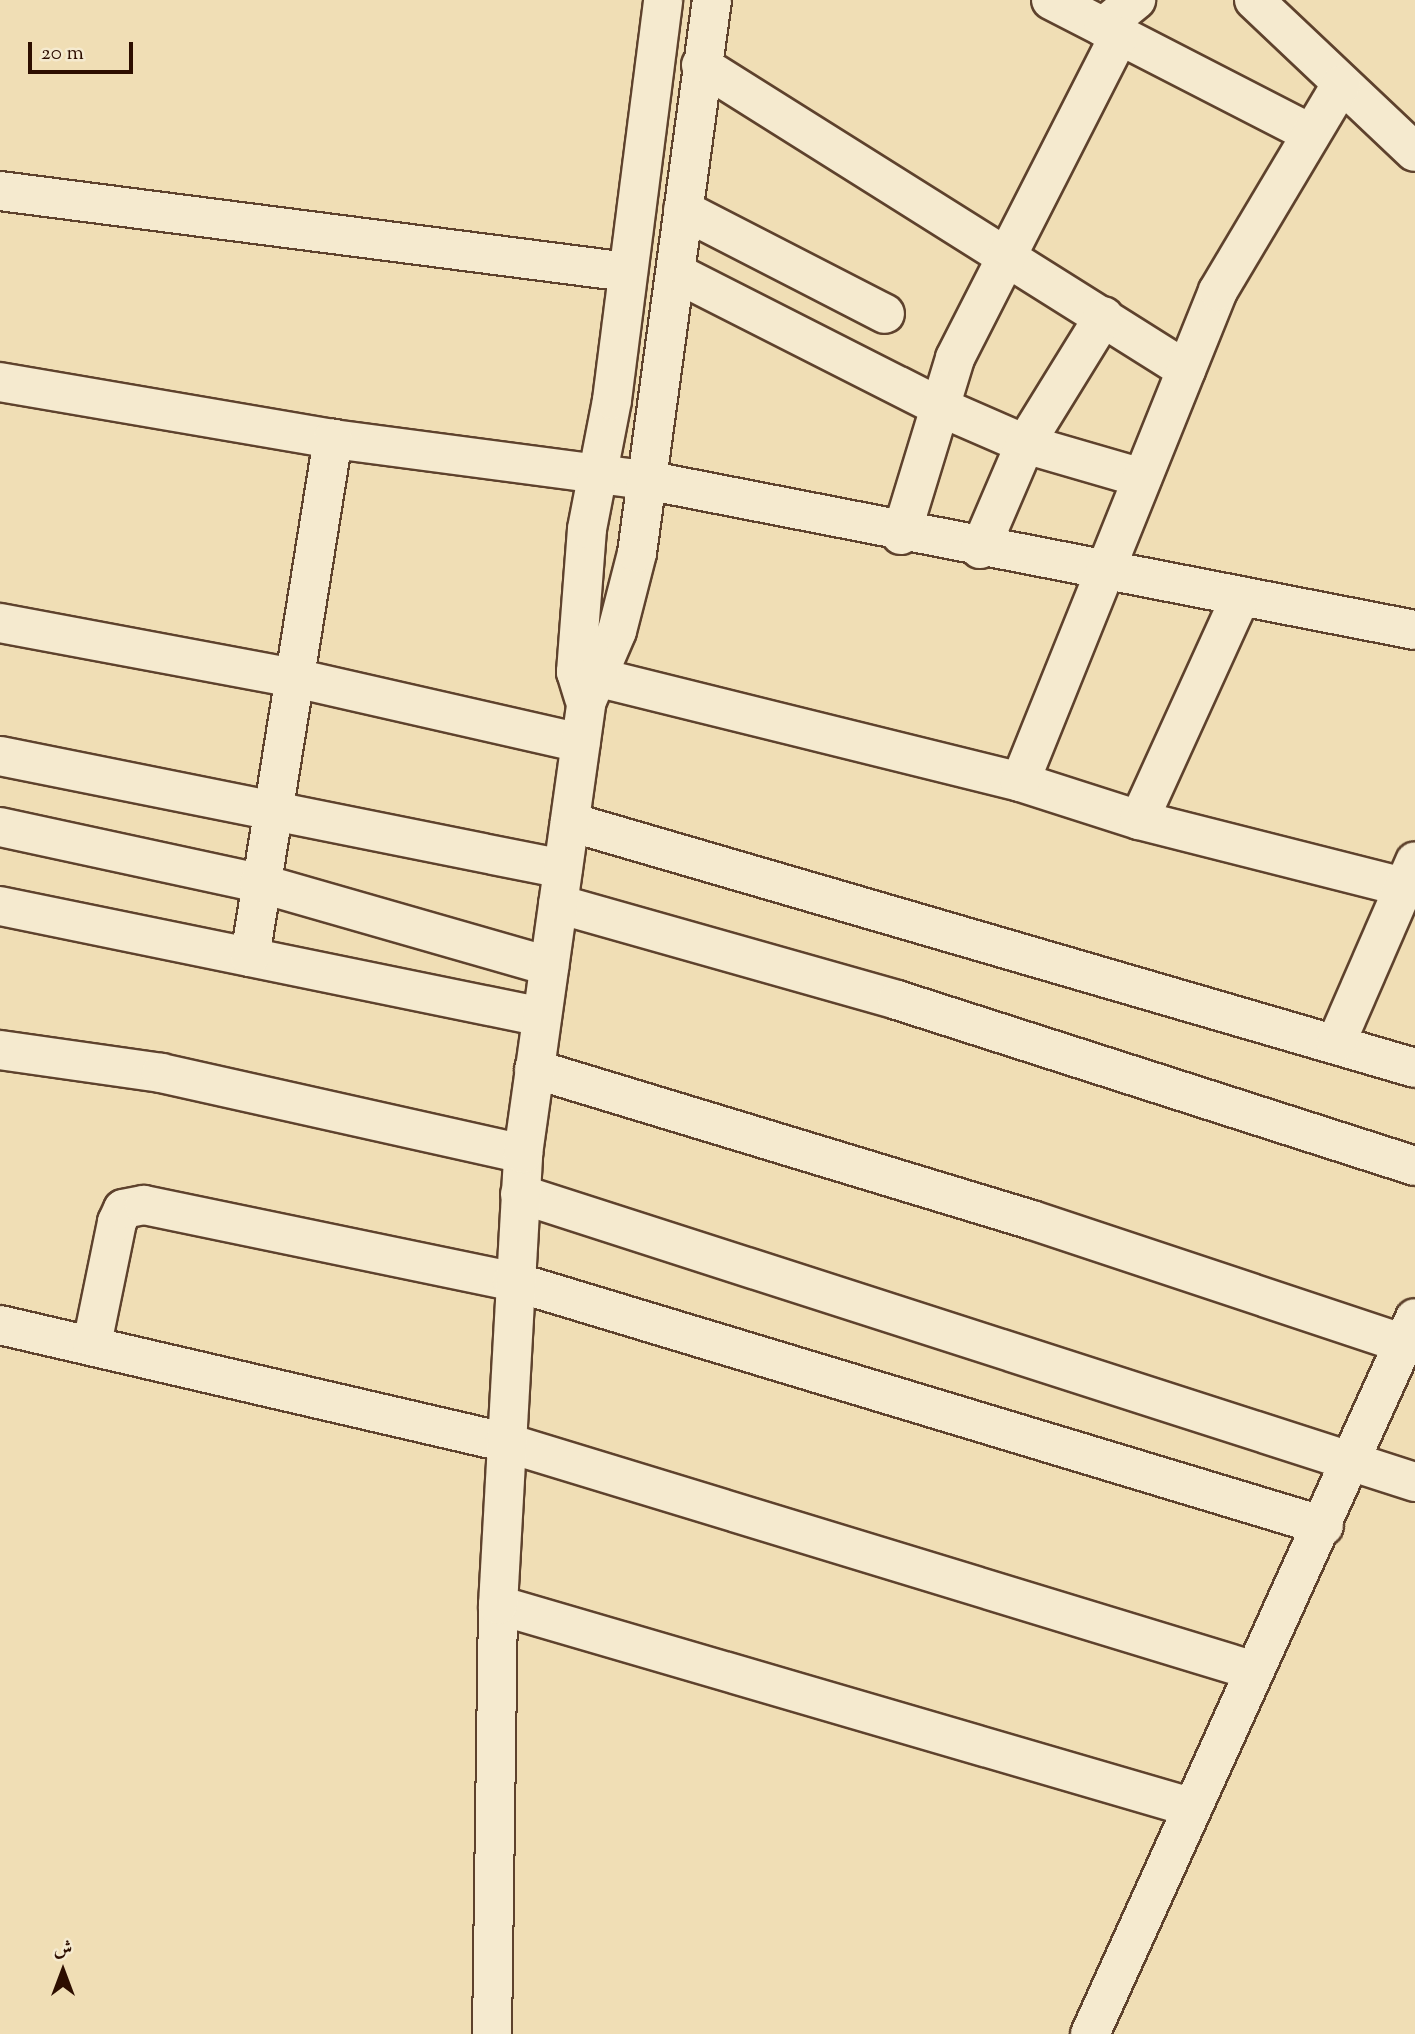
<!DOCTYPE html>
<meta charset="utf-8">
<style>
body{margin:0}
#map{position:relative;width:1415px;height:2034px;overflow:hidden;background:#f0deb5;font-family:"Sorts Mill Goudy",Amiri,serif}
div>[style]{position:absolute}
.roads{filter:drop-shadow(2px 0 #5e422d) drop-shadow(-2px 0 #5e422d) drop-shadow(0 2px #5e422d) drop-shadow(0 -2px #5e422d)}
.minor>*{height:38px;margin:-19px;padding:0 19px;transform-origin:19px;border-radius:19px;background:#f5eacf}
span{translate:-50% -50%;white-space:nowrap;text-align:center;line-height:1.15;-webkit-text-stroke:5px #f5eacf;paint-order:stroke}
.north{position:absolute;left:28px;top:1936px;width:70px;height:70px;-webkit-text-stroke:5px #f5eacf;paint-order:stroke;rotate:0deg;font-size:19px;font-weight:700;line-height:28px;text-align:center;color:#2d0e00}
.north::after{content:'';display:block;margin:auto;width:24px;height:32px;background:#2d0e00;clip-path:polygon(50% 0,100% 100%,50% 72%,0 100%)}
.scale{position:absolute;left:28px;top:42px;width:105px;height:32px;box-sizing:border-box;border:4px solid #2d0e00;border-top:0;padding-left:9px;font-size:21px;line-height:24px;white-space:nowrap;color:#2d0e00;-webkit-text-stroke:5px #f5eacf;paint-order:stroke}
</style>
<div id="map">
<div class="roads">
<div class="minor">
<div style="left:1051px;top:0;width:289px;rotate:27.2deg"></div>
<div style="left:1254px;top:0;width:221px;rotate:43.4deg"></div>
<div style="left:1103px;top:27px;width:43px;rotate:-39.3deg"></div>
<div style="left:701px;top:65px;width:573px;rotate:32.16deg"></div>
<div style="left:0;top:191px;width:632px;rotate:7.36deg"></div>
<div style="left:683px;top:210px;width:227px;rotate:27.2deg"></div>
<div style="left:676px;top:273px;width:296px;rotate:26.9deg"></div>
<div style="left:940px;top:407px;width:93px;rotate:23.5deg"></div>
<div style="left:1025px;top:444px;width:122px;rotate:16.2deg"></div>
<div style="left:0;top:382px;width:338px;rotate:9.7deg"></div>
<div style="left:333px;top:439px;width:316px;rotate:7.5deg"></div>
<div style="left:646px;top:480px;width:783px;rotate:11.04deg"></div>
<div style="left:901px;top:535px;width:185px;rotate:-73deg"></div>
<div style="left:955px;top:358px;width:361px;rotate:-63deg"></div>
<div style="left:980px;top:549px;width:114px;rotate:-66.8deg"></div>
<div style="left:1025px;top:444px;width:150px;rotate:-58.3deg"></div>
<div style="left:0;top:623px;width:300px;rotate:10.6deg"></div>
<div style="left:295px;top:678px;width:293px;rotate:12.8deg"></div>
<div style="left:576px;top:672px;width:457px;rotate:13.9deg"></div>
<div style="left:1020px;top:782px;width:125px;rotate:17.7deg"></div>
<div style="left:1139px;top:820px;width:285px;rotate:14.2deg"></div>
<div style="left:584px;top:698px;width:27px;rotate:-107deg"></div>
<div style="left:576px;top:672px;width:143px;rotate:-85.6deg"></div>
<div style="left:587px;top:529px;width:131px;rotate:-79deg"></div>
<div style="left:612px;top:400px;width:403px;rotate:-82.7deg"></div>
<div style="left:0;top:756px;width:574px;rotate:11.35deg"></div>
<div style="left:1020px;top:782px;width:529px;rotate:-68.04deg"></div>
<div style="left:1218px;top:291px;width:240px;rotate:-59.2deg"></div>
<div style="left:1139px;top:820px;width:246px;rotate:-65.5deg"></div>
<div style="left:570px;top:822px;width:880px;rotate:16.23deg"></div>
<div style="left:0;top:827px;width:265px;rotate:12.2deg"></div>
<div style="left:259px;top:883px;width:302px;rotate:16deg"></div>
<div style="left:558px;top:904px;width:352px;rotate:15.8deg"></div>
<div style="left:897px;top:1000px;width:544px;rotate:17.77deg"></div>
<div style="left:0;top:906px;width:553px;rotate:11.57deg"></div>
<div style="left:250px;top:957px;width:525px;rotate:-80.9deg"></div>
<div style="left:1336px;top:1043px;width:198px;rotate:-66.5deg"></div>
<div style="left:0;top:1050px;width:163px;rotate:8.1deg"></div>
<div style="left:161px;top:1073px;width:371px;rotate:12.6deg"></div>
<div style="left:534px;top:1069px;width:520px;rotate:16.87deg"></div>
<div style="left:1032px;top:1220px;width:395px;rotate:18.4deg"></div>
<div style="left:520px;top:1194px;width:940px;rotate:17.84deg"></div>
<div style="left:0;top:1325px;width:517px;rotate:13.07deg"></div>
<div style="left:504px;top:1442px;width:781px;rotate:16.97deg"></div>
<div style="left:92px;top:1344px;width:125px;rotate:-78.4deg"></div>
<div style="left:117px;top:1222px;width:14px;rotate:-65deg"></div>
<div style="left:123px;top:1209px;width:21px;rotate:-11deg"></div>
<div style="left:144px;top:1205px;width:376px;rotate:11.7deg"></div>
<div style="left:512px;top:1281px;width:848px;rotate:16.79deg"></div>
<div style="left:498px;top:1605px;width:721px;rotate:16.27deg"></div>
<div style="left:492px;top:2034px;width:429px;rotate:-89.2deg"></div>
<div style="left:498px;top:1605px;width:452px;rotate:-86.8deg"></div>
<div style="left:523px;top:1154px;width:455px;rotate:-82deg"></div>
<div style="left:586px;top:703px;width:78px;rotate:-66.7deg"></div>
<div style="left:617px;top:631px;width:81px;rotate:-75.6deg"></div>
<div style="left:637px;top:553px;width:558px;rotate:-82.28deg"></div>
<div style="left:1090px;top:2034px;width:786px;rotate:-65.59deg"></div>
</div>
</div>
<div class="north">ش</div>
<div class="scale">20 m</div>
</div>
